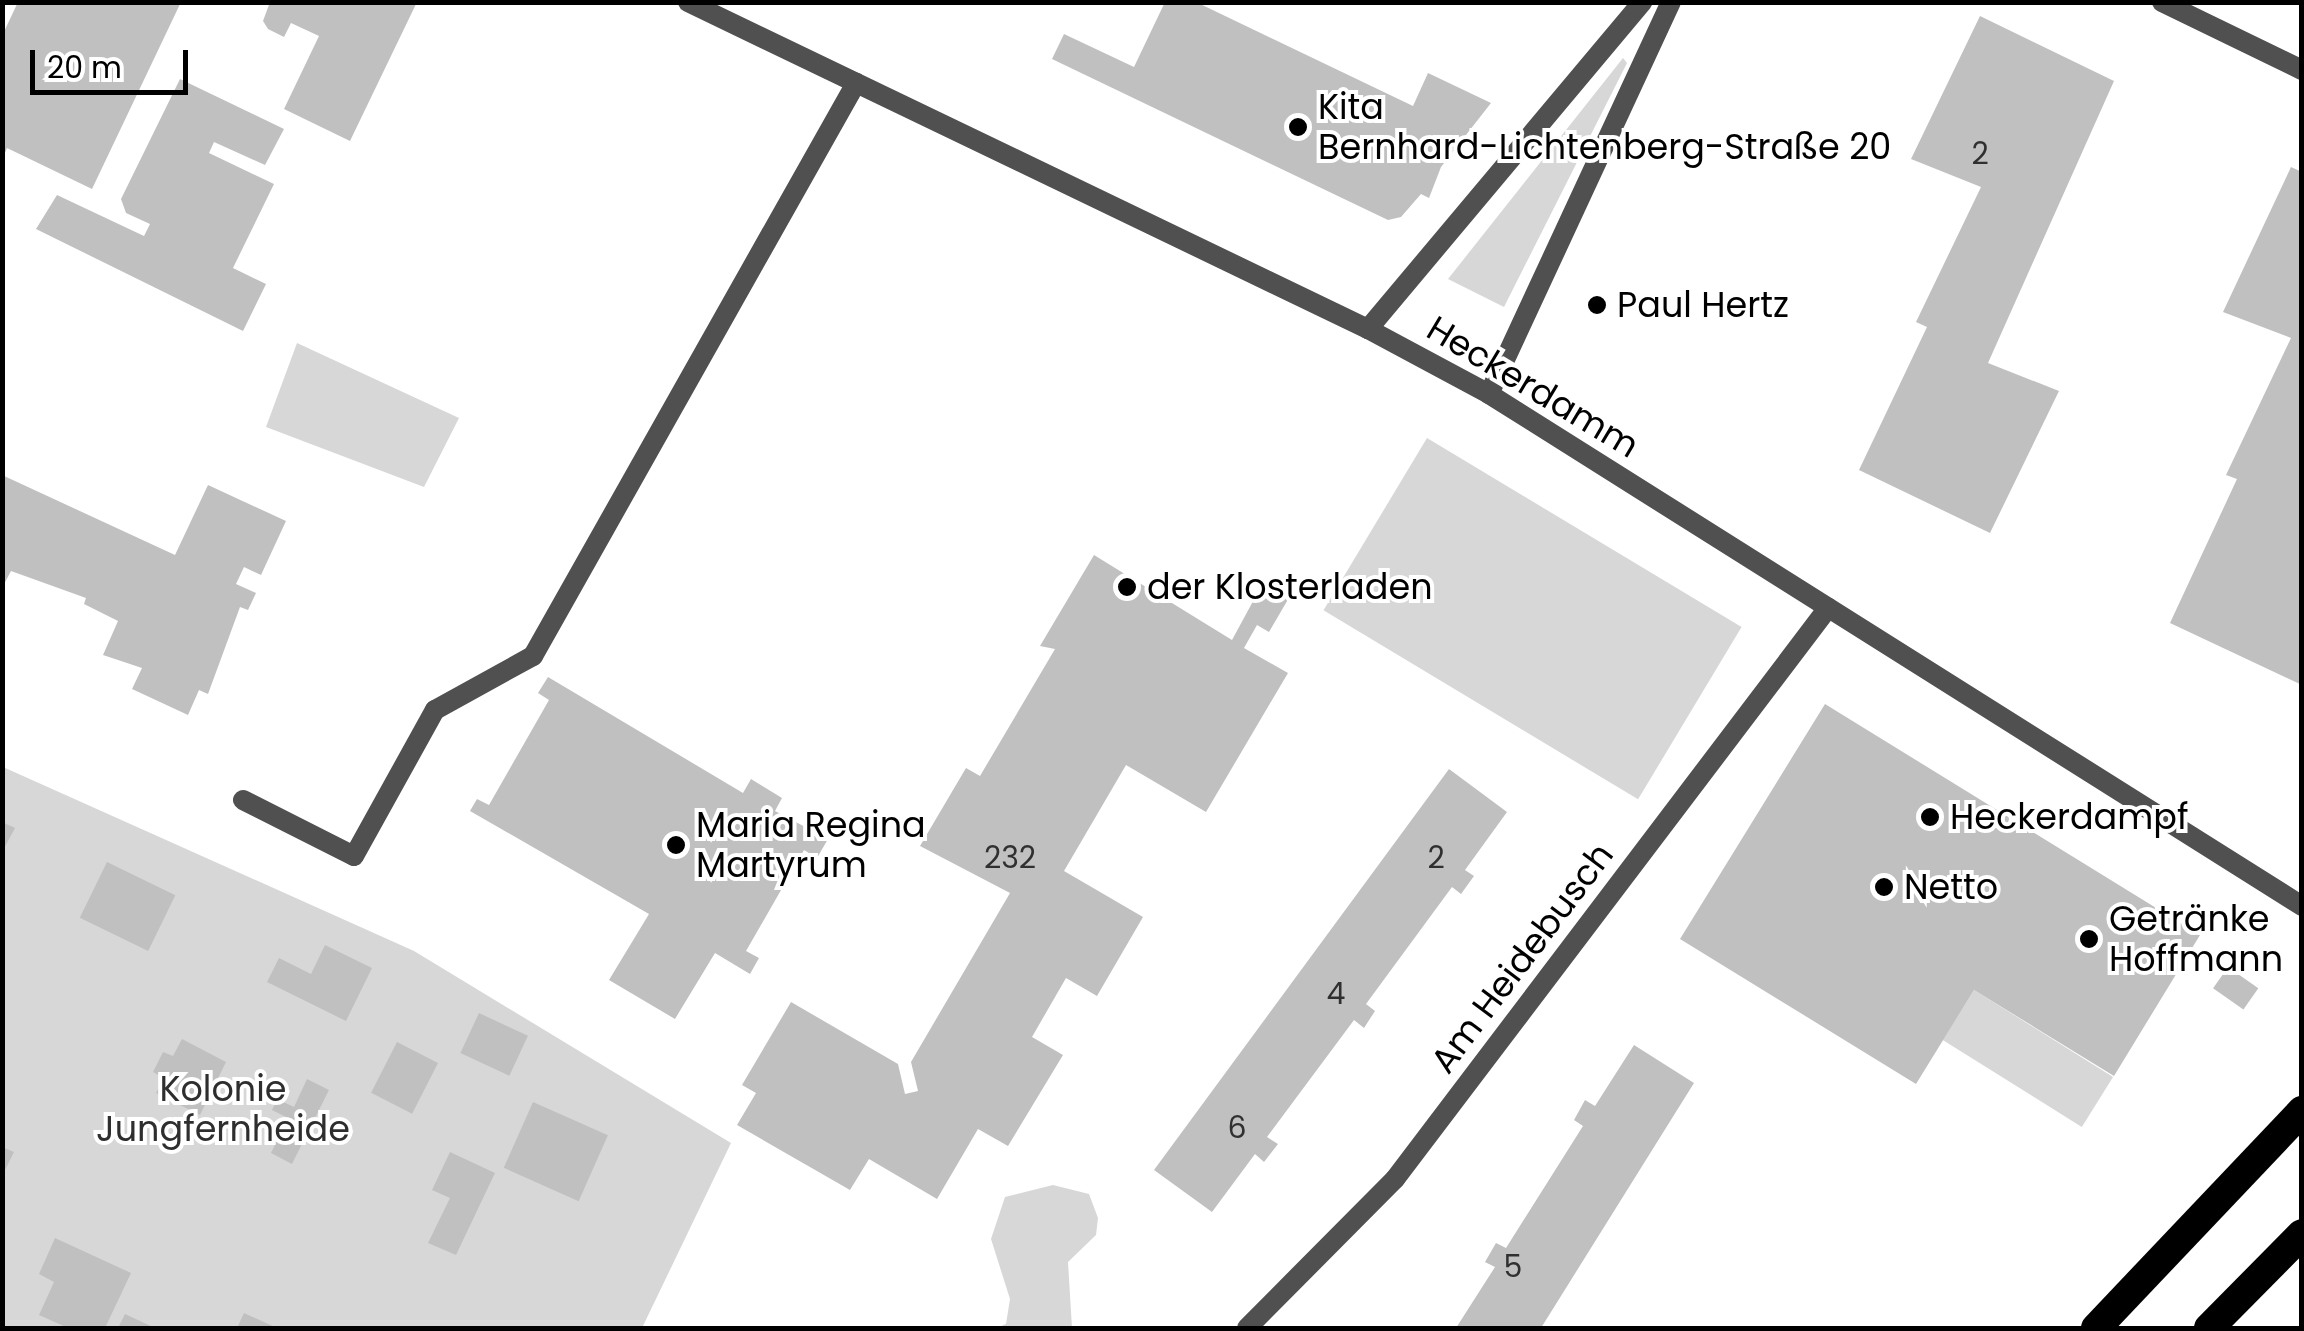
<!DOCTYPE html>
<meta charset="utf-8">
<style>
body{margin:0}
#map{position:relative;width:2304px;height:1331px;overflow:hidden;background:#fff;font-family:Poppins,sans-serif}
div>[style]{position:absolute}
.green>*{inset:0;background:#d7d7d7;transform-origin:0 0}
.building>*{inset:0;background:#c0c0c0;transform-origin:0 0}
.service>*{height:20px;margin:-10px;padding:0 10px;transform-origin:10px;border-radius:10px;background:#505050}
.minor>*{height:20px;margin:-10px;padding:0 10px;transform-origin:10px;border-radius:10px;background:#505050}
.tertiary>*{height:20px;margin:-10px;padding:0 10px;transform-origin:10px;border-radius:10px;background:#505050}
.motorway>*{height:30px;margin:-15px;padding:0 15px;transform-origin:15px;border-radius:15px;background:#000}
.dots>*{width:28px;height:28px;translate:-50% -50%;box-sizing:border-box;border:5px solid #fff;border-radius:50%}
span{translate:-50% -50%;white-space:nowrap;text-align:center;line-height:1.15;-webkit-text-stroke:8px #fff;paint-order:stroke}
.number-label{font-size:30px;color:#303030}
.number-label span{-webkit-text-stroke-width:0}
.poi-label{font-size:35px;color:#000}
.left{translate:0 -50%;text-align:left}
.street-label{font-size:35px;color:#000}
.park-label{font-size:35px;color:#2e2e2e}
.frame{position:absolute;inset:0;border:5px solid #000;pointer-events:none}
.scale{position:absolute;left:30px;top:50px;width:158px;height:45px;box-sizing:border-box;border:5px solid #000;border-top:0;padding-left:12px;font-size:30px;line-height:35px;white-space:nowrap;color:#000;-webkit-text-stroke:8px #fff;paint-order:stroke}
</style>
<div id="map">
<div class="green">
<div style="clip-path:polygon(1623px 58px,1627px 63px,1504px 307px,1448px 279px)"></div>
<div style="clip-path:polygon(297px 343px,459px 418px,424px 487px,266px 427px)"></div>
<div style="left:1427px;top:438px;width:367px;height:201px;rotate:31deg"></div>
<div style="clip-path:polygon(3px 767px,414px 951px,731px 1143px,642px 1328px,3px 1328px)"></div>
<div style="left:1974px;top:990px;width:164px;height:59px;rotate:32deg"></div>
<div style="clip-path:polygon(1053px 1185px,1089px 1194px,1098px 1218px,1096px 1235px,1068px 1262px,1072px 1328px,996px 1328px,1006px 1324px,1010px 1299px,991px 1239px,1005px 1197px)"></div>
</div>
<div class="building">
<div style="clip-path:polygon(18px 2px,181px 2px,92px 189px,7px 148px,2px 160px,2px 36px)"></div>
<div style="clip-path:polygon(270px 2px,417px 2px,350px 141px,284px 109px,319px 36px,291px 23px,284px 37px,268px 29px,263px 21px)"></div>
<div style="clip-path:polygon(1165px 2px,1196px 2px,1413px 106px,1428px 73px,1491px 103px,1441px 167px,1429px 198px,1421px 194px,1401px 217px,1388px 220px,1052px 59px,1064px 34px,1134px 67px)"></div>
<div style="clip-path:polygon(1980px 16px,2114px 81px,1988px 363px,2059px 391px,1990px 533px,1859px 470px,1927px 327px,1916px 322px,1981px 187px,1911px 159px)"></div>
<div style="clip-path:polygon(180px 79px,284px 129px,265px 165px,214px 142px,209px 153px,274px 184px,233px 268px,266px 284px,243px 331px,36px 229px,57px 195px,144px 236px,150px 224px,126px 213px,121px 199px)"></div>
<div style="clip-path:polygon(2291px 167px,2302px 172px,2302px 685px,2170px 623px,2237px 479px,2226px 475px,2291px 338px,2223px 312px)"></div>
<div style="clip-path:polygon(2px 475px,175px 555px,208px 485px,286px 521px,261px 575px,244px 567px,236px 584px,256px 593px,248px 610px,240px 607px,208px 694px,199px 690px,188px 715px,132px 689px,142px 668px,103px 655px,118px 621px,84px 604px,86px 598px,11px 571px,2px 588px)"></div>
<div style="clip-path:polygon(1094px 555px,1232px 640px,1264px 581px,1290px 596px,1269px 632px,1257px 625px,1244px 648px,1288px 673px,1206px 812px,1126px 765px,1064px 871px,1143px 917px,1097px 996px,1066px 978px,1032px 1037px,1063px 1055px,1008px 1146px,978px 1129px,937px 1199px,869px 1159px,850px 1190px,737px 1125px,756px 1093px,742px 1085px,791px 1002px,898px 1064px,905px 1094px,918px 1091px,911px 1062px,1010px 893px,920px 846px,966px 768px,980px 776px,1055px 649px,1040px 646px)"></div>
<div style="clip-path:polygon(548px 677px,743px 793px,751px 779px,782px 798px,775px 811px,828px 839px,817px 858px,804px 850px,746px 951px,759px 958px,750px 974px,715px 953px,675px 1019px,609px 980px,649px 914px,470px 811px,477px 799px,489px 805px,549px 700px,538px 693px)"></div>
<div style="clip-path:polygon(1825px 704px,2200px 935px,2114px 1076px,1974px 990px,1916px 1084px,1680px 939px)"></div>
<div style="clip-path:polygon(1449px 769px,1507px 812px,1465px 870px,1474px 876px,1461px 894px,1452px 887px,1366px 1004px,1375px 1011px,1364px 1028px,1354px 1020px,1267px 1137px,1278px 1144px,1264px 1162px,1255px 1154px,1212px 1212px,1154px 1170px)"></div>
<div style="clip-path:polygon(2px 822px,15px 828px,2px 852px)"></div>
<div style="left:107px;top:862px;width:76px;height:62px;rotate:26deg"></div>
<div style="clip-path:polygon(325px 945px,372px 968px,346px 1021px,267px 982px,279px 958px,311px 974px)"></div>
<div style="left:2228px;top:967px;width:37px;height:26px;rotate:35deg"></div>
<div style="left:479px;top:1013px;width:54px;height:44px;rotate:25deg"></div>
<div style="clip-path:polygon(182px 1039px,226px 1062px,200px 1115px,156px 1093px,164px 1078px,153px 1072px,163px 1052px,173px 1056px)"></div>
<div style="left:397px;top:1042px;width:46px;height:57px;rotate:27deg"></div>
<div style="clip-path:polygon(1634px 1045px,1694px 1083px,1541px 1328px,1456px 1328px,1495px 1267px,1485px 1262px,1496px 1243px,1506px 1248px,1583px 1126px,1574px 1120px,1585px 1100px,1595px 1106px)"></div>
<div style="clip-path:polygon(307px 1079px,329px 1090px,292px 1164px,271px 1153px,288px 1118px,272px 1110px,277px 1099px,294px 1107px)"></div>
<div style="left:533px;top:1102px;width:82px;height:72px;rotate:24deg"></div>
<div style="clip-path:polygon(2px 1147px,14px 1152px,2px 1176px)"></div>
<div style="clip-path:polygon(450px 1152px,495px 1173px,456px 1255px,428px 1243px,450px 1198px,432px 1190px)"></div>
<div style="clip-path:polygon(55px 1238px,131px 1273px,105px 1328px,68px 1328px,39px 1315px,54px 1282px,39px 1274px)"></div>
<div style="clip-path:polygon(244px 1313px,277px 1328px,237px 1328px)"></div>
<div style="clip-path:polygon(125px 1314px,155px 1328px,118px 1328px)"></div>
</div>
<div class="service">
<div style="left:243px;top:800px;width:124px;rotate:26.8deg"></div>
<div style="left:354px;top:856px;width:167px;rotate:-61deg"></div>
<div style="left:435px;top:710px;width:112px;rotate:-28.9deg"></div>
<div style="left:533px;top:656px;width:658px;rotate:-60.59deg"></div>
</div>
<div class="minor">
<div style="left:2162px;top:2px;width:156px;rotate:25.9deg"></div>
<div style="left:1368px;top:329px;width:427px;rotate:-50deg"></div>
<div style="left:1489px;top:394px;width:432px;rotate:-65.1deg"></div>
<div style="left:1247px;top:1328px;width:210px;rotate:-45.2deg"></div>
<div style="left:1395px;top:1179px;width:717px;rotate:-52.83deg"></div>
</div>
<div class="tertiary">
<div style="left:688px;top:2px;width:755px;rotate:25.68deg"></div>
<div style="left:1368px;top:329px;width:137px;rotate:28.2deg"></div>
<div style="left:1489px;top:394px;width:961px;rotate:32.2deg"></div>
</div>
<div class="motorway">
<div style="left:2096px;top:1328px;width:299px;rotate:-46.5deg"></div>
<div style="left:2209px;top:1328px;width:132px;rotate:-45.3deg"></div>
</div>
<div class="dots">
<div style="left:1298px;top:127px;background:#000"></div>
<div style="left:1597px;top:305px;background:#000"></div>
<div style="left:1127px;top:587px;background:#000"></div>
<div style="left:1930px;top:817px;background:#000"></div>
<div style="left:676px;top:845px;background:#000"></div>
<div style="left:1884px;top:887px;background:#000"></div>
<div style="left:2089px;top:939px;background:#000"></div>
</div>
<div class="number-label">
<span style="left:1980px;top:154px">2</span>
<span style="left:1010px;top:858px">232</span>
<span style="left:1436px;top:858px">2</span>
<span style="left:1336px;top:994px">4</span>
<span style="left:1237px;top:1128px">6</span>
<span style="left:1513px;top:1267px">5</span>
</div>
<div class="poi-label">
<span class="left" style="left:1318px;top:127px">Kita<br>Bernhard-Lichtenberg-Straße 20</span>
<span class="left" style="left:1617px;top:305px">Paul Hertz</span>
<span class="left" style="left:1147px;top:587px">der Klosterladen</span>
<span class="left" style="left:1950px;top:817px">Heckerdampf</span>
<span class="left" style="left:696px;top:845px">Maria Regina<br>Martyrum</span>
<span class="left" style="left:1904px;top:887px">Netto</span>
<span class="left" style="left:2109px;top:939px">Getränke<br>Hoffmann</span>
</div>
<div class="street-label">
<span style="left:1533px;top:387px;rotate:31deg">Heckerdamm</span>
<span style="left:1522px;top:958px;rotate:-53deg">Am Heidebusch</span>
</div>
<div class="park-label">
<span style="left:223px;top:1109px">Kolonie<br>Jungfernheide</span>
</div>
<div class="frame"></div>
<div class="scale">20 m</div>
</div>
